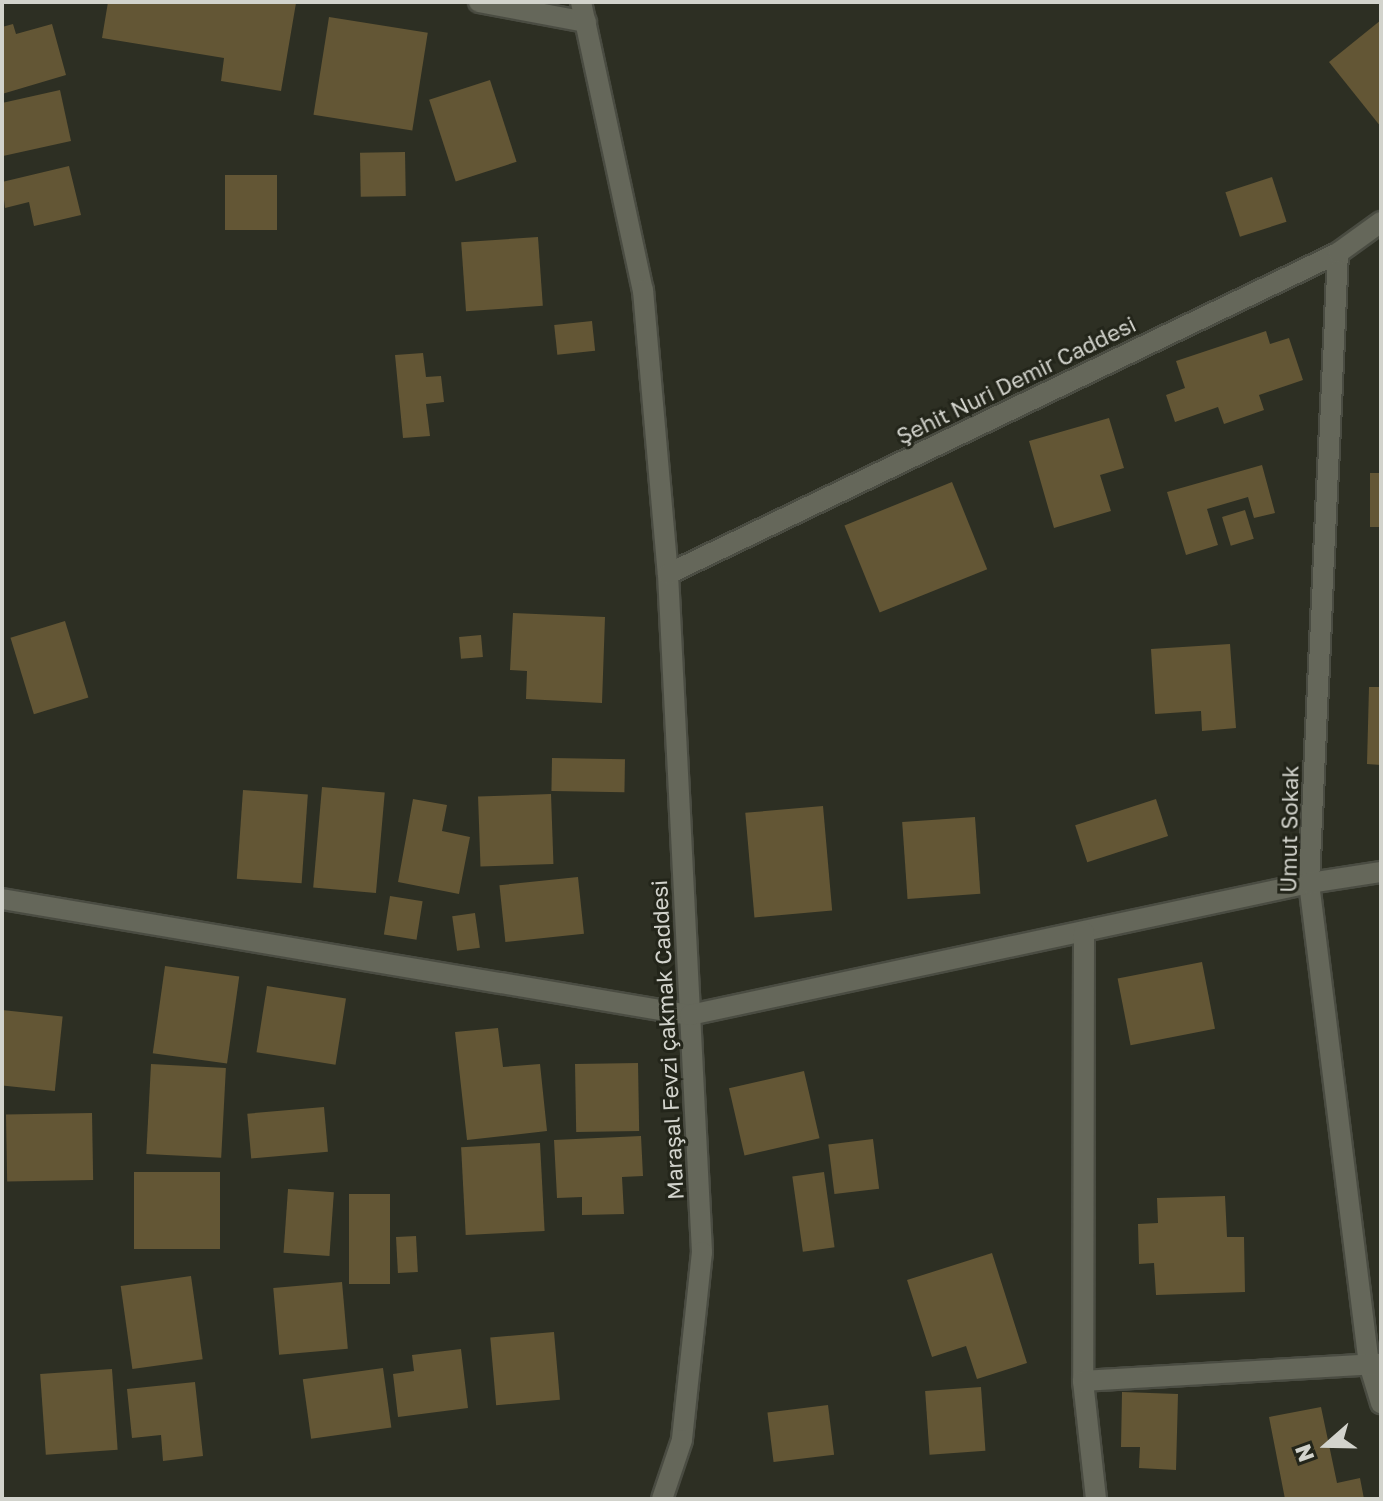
<!DOCTYPE html>
<meta charset="utf-8">
<style>
body{margin:0}
#map{position:relative;width:1383px;height:1501px;overflow:hidden;background:#2d2f23;font-family:"Golos Text",sans-serif}
div>[style]{position:absolute}
.building>*{inset:0;background:#635635;transform-origin:0 0}
.roads{filter:drop-shadow(2px 0 #4a4c42) drop-shadow(-2px 0 #4a4c42) drop-shadow(0 2px #4a4c42) drop-shadow(0 -2px #4a4c42)}
.minor>*{height:20px;margin:-10px;padding:0 10px;transform-origin:10px;border-radius:10px;background:#65675a}
span{translate:-50% -50%;white-space:nowrap;text-align:center;line-height:1.15;-webkit-text-stroke:6px #23251a;paint-order:stroke}
.street-label{font-size:22px;color:#d2d3cc}
.frame{position:absolute;inset:0;border:4px solid #d2d3cc;pointer-events:none}
.north{position:absolute;left:1287px;top:1405px;width:80px;height:80px;-webkit-text-stroke:6px #23251a;paint-order:stroke;rotate:250deg;font-size:22px;font-weight:700;line-height:32px;text-align:center;color:#d2d3cc}
.north::after{content:'';display:block;margin:auto;width:28px;height:36px;background:#d2d3cc;clip-path:polygon(50% 0,100% 100%,50% 72%,0 100%)}
</style>
<div id="map">
<div class="building">
<div style="clip-path:polygon(108px 2px,296px 3px,281px 91px,221px 81px,224px 58px,102px 38px)"></div>
<div style="left:329px;top:17px;width:100px;height:99px;rotate:9deg"></div>
<div style="clip-path:polygon(1381px 20px,1381px 127px,1329px 62px)"></div>
<div style="clip-path:polygon(13px 24px,16px 34px,52px 24px,66px 75px,2px 94px,2px 27px)"></div>
<div style="left:490px;top:80px;width:86px;height:64px;rotate:72deg"></div>
<div style="clip-path:polygon(60px 90px,71px 141px,3px 156px,2px 103px)"></div>
<div style="left:405px;top:152px;width:44px;height:45px;rotate:89deg"></div>
<div style="clip-path:polygon(69px 166px,81px 215px,34px 226px,29px 202px,5px 208px,2px 182px)"></div>
<div style="left:225px;top:175px;width:52px;height:55px"></div>
<div style="left:1272px;top:177px;width:47px;height:49px;rotate:72deg"></div>
<div style="left:538px;top:237px;width:69px;height:77px;rotate:86deg"></div>
<div style="left:592px;top:321px;width:30px;height:38px;rotate:84deg"></div>
<div style="clip-path:polygon(1266px 331px,1270px 344px,1289px 338px,1303px 380px,1259px 395px,1264px 410px,1224px 424px,1218px 407px,1175px 422px,1166px 395px,1185px 388px,1176px 361px)"></div>
<div style="clip-path:polygon(423px 353px,426px 377px,441px 376px,444px 402px,426px 404px,430px 436px,403px 438px,395px 355px)"></div>
<div style="clip-path:polygon(1109px 418px,1124px 468px,1100px 475px,1111px 511px,1054px 528px,1029px 441px)"></div>
<div style="clip-path:polygon(1262px 465px,1275px 513px,1254px 518px,1248px 497px,1207px 509px,1218px 545px,1186px 555px,1167px 492px)"></div>
<div style="left:1370px;top:473px;width:11px;height:54px"></div>
<div style="left:952px;top:482px;width:94px;height:116px;rotate:68deg"></div>
<div style="left:1245px;top:510px;width:30px;height:24px;rotate:73deg"></div>
<div style="clip-path:polygon(513px 613px,605px 617px,602px 703px,526px 699px,527px 671px,510px 670px)"></div>
<div style="left:65px;top:621px;width:80px;height:57px;rotate:73deg"></div>
<div style="left:481px;top:635px;width:22px;height:22px;rotate:85deg"></div>
<div style="clip-path:polygon(1230px 644px,1236px 728px,1202px 731px,1201px 711px,1155px 714px,1151px 649px)"></div>
<div style="clip-path:polygon(1369px 687px,1381px 687px,1381px 765px,1367px 764px)"></div>
<div style="left:552px;top:758px;width:73px;height:33px;rotate:1deg"></div>
<div style="left:322px;top:787px;width:63px;height:101px;rotate:5deg"></div>
<div style="left:243px;top:790px;width:65px;height:89px;rotate:4deg"></div>
<div style="left:551px;top:794px;width:70px;height:73px;rotate:88deg"></div>
<div style="clip-path:polygon(413px 799px,447px 805px,442px 831px,470px 837px,459px 894px,398px 882px)"></div>
<div style="left:1156px;top:799px;width:39px;height:85px;rotate:72deg"></div>
<div style="left:823px;top:806px;width:105px;height:78px;rotate:85deg"></div>
<div style="left:975px;top:817px;width:77px;height:73px;rotate:86deg"></div>
<div style="left:578px;top:877px;width:57px;height:79px;rotate:84deg"></div>
<div style="left:390px;top:896px;width:33px;height:39px;rotate:9deg"></div>
<div style="left:475px;top:913px;width:35px;height:23px;rotate:82deg"></div>
<div style="left:1202px;top:962px;width:68px;height:86px;rotate:79deg"></div>
<div style="left:165px;top:966px;width:75px;height:88px;rotate:8deg"></div>
<div style="left:267px;top:986px;width:80px;height:67px;rotate:9deg"></div>
<div style="left:2px;top:1010px;width:61px;height:75px;rotate:6deg"></div>
<div style="clip-path:polygon(498px 1028px,503px 1067px,540px 1064px,547px 1131px,467px 1140px,455px 1032px)"></div>
<div style="left:638px;top:1063px;width:68px;height:63px;rotate:89deg"></div>
<div style="left:151px;top:1064px;width:75px;height:90px;rotate:3deg"></div>
<div style="left:804px;top:1071px;width:69px;height:77px;rotate:77deg"></div>
<div style="left:324px;top:1107px;width:45px;height:77px;rotate:85deg"></div>
<div style="left:92px;top:1113px;width:67px;height:86px;rotate:89deg"></div>
<div style="clip-path:polygon(641px 1136px,643px 1176px,622px 1177px,624px 1214px,582px 1215px,582px 1197px,557px 1198px,554px 1140px)"></div>
<div style="left:873px;top:1139px;width:50px;height:45px;rotate:83deg"></div>
<div style="left:540px;top:1143px;width:88px;height:79px;rotate:87deg"></div>
<div style="left:134px;top:1172px;width:86px;height:77px"></div>
<div style="left:824px;top:1172px;width:76px;height:32px;rotate:82deg"></div>
<div style="left:288px;top:1189px;width:46px;height:64px;rotate:4deg"></div>
<div style="left:349px;top:1194px;width:41px;height:90px"></div>
<div style="clip-path:polygon(1225px 1196px,1227px 1237px,1244px 1237px,1245px 1292px,1156px 1295px,1154px 1263px,1139px 1264px,1138px 1224px,1158px 1223px,1157px 1198px)"></div>
<div style="left:416px;top:1236px;width:36px;height:20px;rotate:87deg"></div>
<div style="clip-path:polygon(992px 1253px,1027px 1363px,977px 1379px,966px 1346px,932px 1357px,907px 1280px)"></div>
<div style="left:191px;top:1276px;width:84px;height:71px;rotate:82deg"></div>
<div style="left:342px;top:1282px;width:67px;height:69px;rotate:85deg"></div>
<div style="left:554px;top:1332px;width:68px;height:64px;rotate:85deg"></div>
<div style="clip-path:polygon(461px 1349px,468px 1408px,398px 1417px,393px 1374px,414px 1371px,412px 1355px)"></div>
<div style="left:383px;top:1368px;width:60px;height:81px;rotate:82deg"></div>
<div style="left:112px;top:1369px;width:81px;height:72px;rotate:86deg"></div>
<div style="clip-path:polygon(195px 1382px,203px 1456px,163px 1461px,161px 1435px,132px 1438px,127px 1389px)"></div>
<div style="left:981px;top:1387px;width:64px;height:56px;rotate:86deg"></div>
<div style="clip-path:polygon(1122px 1392px,1178px 1394px,1176px 1470px,1139px 1468px,1140px 1447px,1121px 1447px)"></div>
<div style="left:828px;top:1405px;width:50px;height:61px;rotate:83deg"></div>
<div style="clip-path:polygon(1321px 1407px,1337px 1483px,1360px 1478px,1364px 1499px,1285px 1499px,1269px 1417px)"></div>
</div>
<div class="roads">
<div class="minor">
<div style="left:479px;top:2px;width:109px;rotate:10.6deg"></div>
<div style="left:581px;top:2px;width:295px;rotate:77.9deg"></div>
<div style="left:643px;top:290px;width:285px;rotate:85deg"></div>
<div style="left:668px;top:574px;width:679px;rotate:87.13deg"></div>
<div style="left:702px;top:1252px;width:189px;rotate:96.1deg"></div>
<div style="left:682px;top:1440px;width:62px;rotate:108.7deg"></div>
<div style="left:1338px;top:253px;width:631px;rotate:92.64deg"></div>
<div style="left:1309px;top:883px;width:485px;rotate:82.9deg"></div>
<div style="left:1369px;top:1364px;width:41px;rotate:72.9deg"></div>
<div style="left:668px;top:574px;width:743px;rotate:-25.6deg"></div>
<div style="left:1338px;top:253px;width:53px;rotate:-35.8deg"></div>
<div style="left:2px;top:899px;width:698px;rotate:9.57deg"></div>
<div style="left:690px;top:1015px;width:633px;rotate:-12.04deg"></div>
<div style="left:1309px;top:883px;width:73px;rotate:-8.7deg"></div>
<div style="left:1084px;top:932px;width:449px;rotate:90.1deg"></div>
<div style="left:1083px;top:1381px;width:119px;rotate:83.7deg"></div>
<div style="left:1083px;top:1381px;width:298px;rotate:-3.3deg"></div>
</div>
</div>
<div class="street-label">
<span style="left:1016px;top:380px;rotate:-26deg">Şehit Nuri Demir Caddesi</span>
<span style="left:1289px;top:829px;rotate:-89deg">Umut Sokak</span>
<span style="left:667px;top:1040px;rotate:-93deg">Maraşal Fevzi çakmak Caddesi</span>
</div>
<div class="frame"></div>
<div class="north">N</div>
</div>
